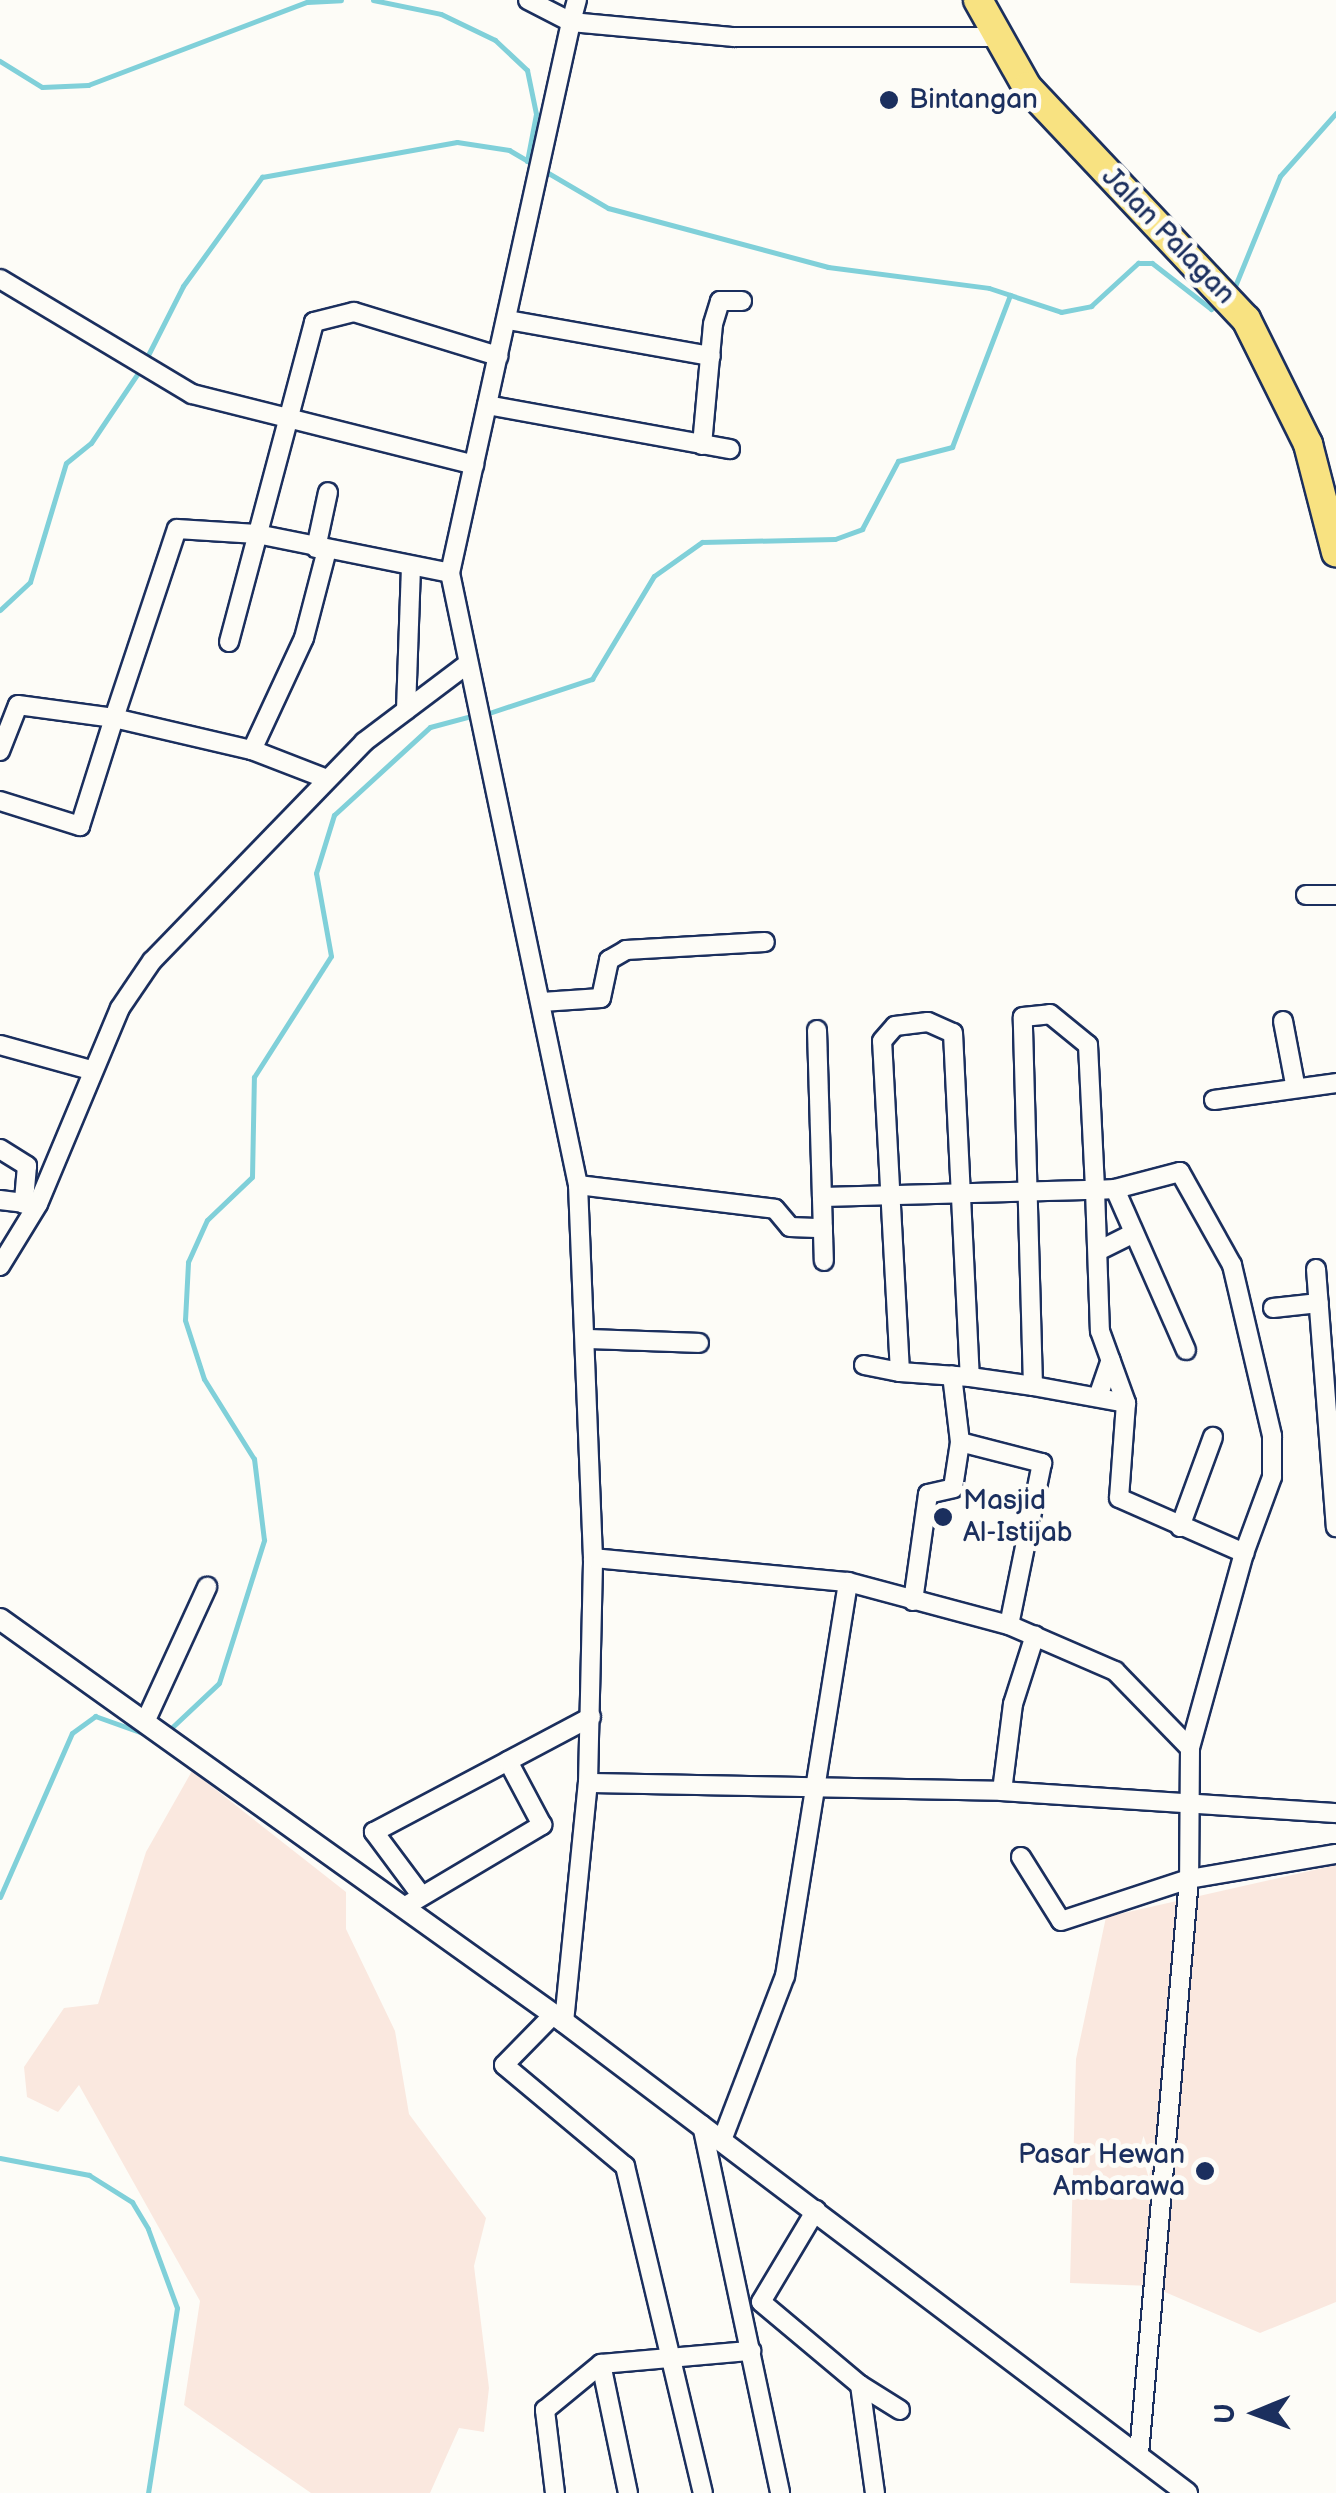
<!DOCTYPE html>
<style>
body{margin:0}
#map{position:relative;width:1336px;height:2493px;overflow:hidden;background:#fdfcf7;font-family:"Balsamiq Sans",sans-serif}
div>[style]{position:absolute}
.built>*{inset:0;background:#fae8df}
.stream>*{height:5px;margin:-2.5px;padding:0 2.5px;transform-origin:2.5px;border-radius:2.5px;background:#80d0d9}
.roads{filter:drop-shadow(2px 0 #1b2f5e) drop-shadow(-2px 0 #1b2f5e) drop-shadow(0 2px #1b2f5e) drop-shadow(0 -2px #1b2f5e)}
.minor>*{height:18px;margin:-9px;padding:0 9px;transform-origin:9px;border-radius:9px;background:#fdfcf7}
.tertiary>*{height:20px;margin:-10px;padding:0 10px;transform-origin:10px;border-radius:10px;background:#fdfcf7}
.primary>*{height:28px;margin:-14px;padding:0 14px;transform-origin:14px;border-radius:14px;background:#f8e281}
.dots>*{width:28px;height:28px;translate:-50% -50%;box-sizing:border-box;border:5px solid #fdfcf7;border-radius:50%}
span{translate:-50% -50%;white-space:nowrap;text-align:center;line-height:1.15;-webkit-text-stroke:10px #fdfcf7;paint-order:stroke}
.poi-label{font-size:28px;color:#1b2f5e}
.left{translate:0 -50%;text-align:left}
.right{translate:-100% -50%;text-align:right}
.street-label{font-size:28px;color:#1b2f5e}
.north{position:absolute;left:1206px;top:2363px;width:100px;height:100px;-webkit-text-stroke:8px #fdfcf7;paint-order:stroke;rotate:269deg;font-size:28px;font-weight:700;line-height:40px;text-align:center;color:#1b2f5e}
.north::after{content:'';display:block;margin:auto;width:35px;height:45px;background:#1b2f5e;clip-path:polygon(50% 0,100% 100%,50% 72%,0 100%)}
</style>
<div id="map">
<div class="built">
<div style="clip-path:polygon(192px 1771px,346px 1892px,346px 1929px,395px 2031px,409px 2114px,486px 2218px,474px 2266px,489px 2388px,484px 2432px,459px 2428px,430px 2493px,311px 2493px,184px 2405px,200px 2301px,79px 2085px,58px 2112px,27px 2097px,24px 2067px,64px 2008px,98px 2004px,146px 1852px)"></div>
<div style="clip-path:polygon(1336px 1865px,1336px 2302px,1260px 2333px,1151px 2286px,1070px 2283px,1076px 2059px,1106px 1917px)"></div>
</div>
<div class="stream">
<div style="left:373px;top:0;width:69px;rotate:11.6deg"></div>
<div style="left:441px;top:14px;width:60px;rotate:25.7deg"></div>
<div style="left:495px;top:40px;width:44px;rotate:43.2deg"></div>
<div style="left:527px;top:70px;width:45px;rotate:78.4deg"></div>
<div style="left:536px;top:114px;width:48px;rotate:100.8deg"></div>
<div style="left:0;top:61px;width:49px;rotate:31.8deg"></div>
<div style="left:42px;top:87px;width:46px;rotate:-2.5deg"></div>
<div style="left:88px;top:85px;width:234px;rotate:-20.8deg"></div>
<div style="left:307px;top:2px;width:34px;rotate:-3deg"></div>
<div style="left:1233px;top:291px;width:124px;rotate:-67.8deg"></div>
<div style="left:1280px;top:176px;width:84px;rotate:-48.4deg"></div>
<div style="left:145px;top:361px;width:84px;rotate:-63.1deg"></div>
<div style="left:183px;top:286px;width:135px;rotate:-54.1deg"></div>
<div style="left:262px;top:177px;width:198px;rotate:-10.2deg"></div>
<div style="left:457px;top:142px;width:53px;rotate:8.7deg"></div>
<div style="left:509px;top:150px;width:115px;rotate:30.4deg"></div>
<div style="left:608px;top:208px;width:228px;rotate:15deg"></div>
<div style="left:828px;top:267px;width:162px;rotate:7.4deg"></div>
<div style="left:989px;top:288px;width:76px;rotate:18.4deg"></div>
<div style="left:1061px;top:312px;width:31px;rotate:-11deg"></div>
<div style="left:1091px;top:306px;width:64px;rotate:-42.5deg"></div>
<div style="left:1138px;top:263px;width:14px"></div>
<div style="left:1152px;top:263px;width:75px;rotate:37.9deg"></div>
<div style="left:1211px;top:309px;width:7px;rotate:-45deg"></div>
<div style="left:0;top:610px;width:41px;rotate:-43deg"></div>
<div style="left:30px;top:582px;width:124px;rotate:-73.2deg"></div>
<div style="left:66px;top:463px;width:32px;rotate:-39deg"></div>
<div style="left:91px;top:443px;width:88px;rotate:-56.1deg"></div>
<div style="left:486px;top:714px;width:112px;rotate:-18.3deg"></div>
<div style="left:592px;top:679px;width:120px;rotate:-59deg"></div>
<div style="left:654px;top:576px;width:59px;rotate:-35.3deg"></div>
<div style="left:702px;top:542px;width:133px;rotate:-1.3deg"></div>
<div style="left:835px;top:539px;width:29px;rotate:-20deg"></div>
<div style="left:862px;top:529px;width:77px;rotate:-62.1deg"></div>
<div style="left:898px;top:461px;width:56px;rotate:-14.5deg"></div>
<div style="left:952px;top:447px;width:163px;rotate:-69.1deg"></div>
<div style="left:167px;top:1732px;width:71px;rotate:-43.3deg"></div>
<div style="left:219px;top:1683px;width:150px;rotate:-72.5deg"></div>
<div style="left:264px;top:1540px;width:82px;rotate:-97deg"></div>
<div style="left:254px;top:1459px;width:94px;rotate:-122deg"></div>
<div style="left:204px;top:1379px;width:62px;rotate:-107.9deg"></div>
<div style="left:185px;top:1320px;width:58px;rotate:-87deg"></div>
<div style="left:188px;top:1262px;width:46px;rotate:-65.7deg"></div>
<div style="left:207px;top:1220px;width:62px;rotate:-43.7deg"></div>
<div style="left:252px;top:1177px;width:100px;rotate:-88.9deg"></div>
<div style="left:254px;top:1077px;width:143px;rotate:-57.5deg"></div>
<div style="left:331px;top:956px;width:84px;rotate:-100.2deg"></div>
<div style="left:316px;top:873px;width:61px;rotate:-72.8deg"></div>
<div style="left:334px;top:815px;width:130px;rotate:-42.5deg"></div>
<div style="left:430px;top:727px;width:47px;rotate:-14.9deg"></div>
<div style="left:0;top:1897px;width:179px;rotate:-66.3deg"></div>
<div style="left:72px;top:1733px;width:29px;rotate:-36deg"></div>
<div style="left:95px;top:1716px;width:66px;rotate:19.5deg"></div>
<div style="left:0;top:2158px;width:91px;rotate:10.8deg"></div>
<div style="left:89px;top:2175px;width:51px;rotate:32.1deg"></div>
<div style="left:132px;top:2202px;width:31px;rotate:59deg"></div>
<div style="left:148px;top:2229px;width:84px;rotate:69.8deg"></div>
<div style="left:177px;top:2308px;width:187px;rotate:98.9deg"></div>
</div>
<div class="roads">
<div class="minor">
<div style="left:528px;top:0;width:48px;rotate:27.1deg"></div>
<div style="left:571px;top:22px;width:23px;rotate:-75deg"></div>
<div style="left:0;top:279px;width:224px;rotate:30.9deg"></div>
<div style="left:192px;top:394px;width:291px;rotate:14.1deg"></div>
<div style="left:508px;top:320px;width:206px;rotate:10.1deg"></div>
<div style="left:487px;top:405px;width:247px;rotate:10.3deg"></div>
<div style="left:702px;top:445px;width:121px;rotate:-84.8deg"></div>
<div style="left:713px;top:324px;width:24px;rotate:-73deg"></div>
<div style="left:720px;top:301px;width:22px"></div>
<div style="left:316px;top:548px;width:57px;rotate:-77.9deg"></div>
<div style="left:229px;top:642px;width:331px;rotate:-75.1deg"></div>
<div style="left:314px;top:322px;width:41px;rotate:-14deg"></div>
<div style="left:354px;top:312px;width:151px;rotate:17deg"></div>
<div style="left:406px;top:710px;width:143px;rotate:-88deg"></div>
<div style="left:252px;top:750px;width:80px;rotate:21.1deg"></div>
<div style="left:0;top:751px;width:49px;rotate:-68.6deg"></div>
<div style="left:18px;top:705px;width:97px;rotate:7.7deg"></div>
<div style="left:114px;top:718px;width:199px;rotate:-71.6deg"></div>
<div style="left:177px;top:529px;width:80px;rotate:3.6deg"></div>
<div style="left:257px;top:534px;width:197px;rotate:11.4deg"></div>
<div style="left:0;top:801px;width:84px;rotate:17.4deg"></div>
<div style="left:80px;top:826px;width:113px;rotate:-72.5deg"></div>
<div style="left:114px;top:718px;width:142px;rotate:13.1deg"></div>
<div style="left:252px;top:750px;width:123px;rotate:-65.1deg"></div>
<div style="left:304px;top:638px;width:91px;rotate:-75.4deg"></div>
<div style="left:1306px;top:895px;width:30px"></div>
<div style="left:542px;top:1002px;width:59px;rotate:-3.9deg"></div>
<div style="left:601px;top:998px;width:39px;rotate:-78deg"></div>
<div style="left:609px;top:960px;width:20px;rotate:-30deg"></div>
<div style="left:626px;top:950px;width:139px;rotate:-3.3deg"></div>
<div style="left:1283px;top:1021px;width:64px;rotate:79.2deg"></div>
<div style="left:817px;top:1030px;width:231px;rotate:88.3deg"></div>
<div style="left:0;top:1045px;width:94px;rotate:15.4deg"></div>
<div style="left:1214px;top:1100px;width:123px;rotate:-7.9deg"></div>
<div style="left:0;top:1149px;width:32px;rotate:32deg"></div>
<div style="left:27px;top:1166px;width:38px;rotate:95deg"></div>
<div style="left:578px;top:1185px;width:198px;rotate:6.9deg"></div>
<div style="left:775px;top:1209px;width:23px;rotate:50deg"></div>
<div style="left:790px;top:1227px;width:33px;rotate:2deg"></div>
<div style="left:1115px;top:1189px;width:67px;rotate:-14.7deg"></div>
<div style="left:1180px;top:1172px;width:107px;rotate:60.8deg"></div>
<div style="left:1232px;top:1265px;width:176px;rotate:76.8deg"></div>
<div style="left:1272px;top:1436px;width:41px;rotate:90deg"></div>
<div style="left:1272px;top:1477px;width:81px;rotate:110.2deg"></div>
<div style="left:822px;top:1197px;width:273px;rotate:-1.5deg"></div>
<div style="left:1095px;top:1190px;width:141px;rotate:88deg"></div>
<div style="left:1100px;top:1331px;width:77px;rotate:70.1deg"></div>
<div style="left:1126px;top:1403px;width:95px;rotate:94.2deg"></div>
<div style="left:1119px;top:1498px;width:137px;rotate:23.7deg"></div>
<div style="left:1244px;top:1553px;width:202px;rotate:105.5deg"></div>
<div style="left:1190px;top:1748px;width:131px;rotate:90.4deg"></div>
<div style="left:1189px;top:1879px;width:577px;rotate:94.97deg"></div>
<div style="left:0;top:1200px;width:34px;rotate:7deg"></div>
<div style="left:1098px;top:1251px;width:40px;rotate:-26.6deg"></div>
<div style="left:0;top:1266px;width:73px;rotate:-58.5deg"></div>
<div style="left:38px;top:1204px;width:212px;rotate:-67.3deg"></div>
<div style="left:120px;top:1008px;width:57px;rotate:-55.8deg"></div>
<div style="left:152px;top:961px;width:305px;rotate:-45.9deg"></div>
<div style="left:364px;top:742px;width:128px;rotate:-37deg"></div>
<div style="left:1316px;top:1269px;width:259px;rotate:85.6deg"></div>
<div style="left:1273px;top:1308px;width:46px;rotate:-6.2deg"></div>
<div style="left:591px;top:1339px;width:108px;rotate:2.1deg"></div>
<div style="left:864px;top:1365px;width:37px;rotate:11deg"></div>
<div style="left:970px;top:1377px;width:70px;rotate:-175.9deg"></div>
<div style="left:900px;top:1372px;width:331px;rotate:-93.1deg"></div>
<div style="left:882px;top:1041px;width:20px;rotate:-49deg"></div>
<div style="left:895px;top:1026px;width:33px;rotate:-7deg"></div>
<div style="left:928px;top:1022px;width:27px;rotate:24deg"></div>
<div style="left:953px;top:1033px;width:344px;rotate:87.2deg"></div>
<div style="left:970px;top:1377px;width:64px;rotate:8.1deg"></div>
<div style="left:1098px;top:1397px;width:39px;rotate:-71deg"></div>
<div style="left:1126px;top:1403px;width:95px;rotate:-169.6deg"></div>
<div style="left:1033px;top:1386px;width:369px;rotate:-91.6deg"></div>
<div style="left:1023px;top:1017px;width:27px;rotate:-6deg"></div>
<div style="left:1050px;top:1014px;width:49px;rotate:39.2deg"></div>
<div style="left:1088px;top:1045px;width:145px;rotate:87.2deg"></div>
<div style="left:1095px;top:1190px;width:20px;rotate:-3deg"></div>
<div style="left:1115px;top:1189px;width:176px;rotate:66.2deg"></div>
<div style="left:960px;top:1442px;width:85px;rotate:14.4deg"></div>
<div style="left:1042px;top:1463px;width:165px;rotate:101.5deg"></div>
<div style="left:1180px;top:1527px;width:96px;rotate:-69.9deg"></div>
<div style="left:593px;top:1558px;width:373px;rotate:-92.3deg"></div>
<div style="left:578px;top:1185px;width:625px;rotate:-101.81deg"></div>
<div style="left:450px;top:573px;width:564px;rotate:-77.61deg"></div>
<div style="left:571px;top:22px;width:164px;rotate:5.3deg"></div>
<div style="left:734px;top:37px;width:263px"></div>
<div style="left:913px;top:1601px;width:108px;rotate:-82deg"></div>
<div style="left:928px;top:1494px;width:26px;rotate:-13deg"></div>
<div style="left:953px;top:1488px;width:47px;rotate:-81.3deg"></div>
<div style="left:960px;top:1442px;width:67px;rotate:-96.8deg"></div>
<div style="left:145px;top:1722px;width:149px;rotate:-65.3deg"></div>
<div style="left:588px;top:1783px;width:225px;rotate:-88.7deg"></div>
<div style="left:593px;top:1558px;width:256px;rotate:5.4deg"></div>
<div style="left:1002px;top:1791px;width:88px;rotate:-82.8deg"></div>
<div style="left:1013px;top:1704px;width:72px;rotate:-72.3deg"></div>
<div style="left:1021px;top:1857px;width:75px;rotate:58deg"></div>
<div style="left:1061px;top:1921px;width:135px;rotate:-18.2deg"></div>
<div style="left:1189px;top:1879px;width:149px;rotate:-9.7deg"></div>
<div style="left:421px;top:1895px;width:79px;rotate:-126.7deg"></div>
<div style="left:374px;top:1832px;width:152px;rotate:-27.9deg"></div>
<div style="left:404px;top:1907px;width:161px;rotate:-30.7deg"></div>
<div style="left:542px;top:1825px;width:72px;rotate:-118deg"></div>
<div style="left:508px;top:1761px;width:94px;rotate:-27.9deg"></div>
<div style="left:553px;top:2015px;width:70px;rotate:134.4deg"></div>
<div style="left:504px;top:2065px;width:158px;rotate:39.9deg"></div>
<div style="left:625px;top:2166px;width:336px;rotate:76.6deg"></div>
<div style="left:564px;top:2022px;width:240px;rotate:-84.3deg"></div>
<div style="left:588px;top:1783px;width:414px;rotate:1.1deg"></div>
<div style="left:1002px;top:1791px;width:335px;rotate:3.8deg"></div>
<div style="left:702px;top:2125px;width:376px;rotate:78deg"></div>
<div style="left:722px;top:2140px;width:176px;rotate:-69deg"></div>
<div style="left:785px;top:1976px;width:399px;rotate:-80.9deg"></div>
<div style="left:848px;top:1582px;width:167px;rotate:15deg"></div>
<div style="left:1009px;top:1625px;width:116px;rotate:23.5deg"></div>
<div style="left:1115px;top:1671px;width:107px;rotate:45.8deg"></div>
<div style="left:816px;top:2210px;width:107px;rotate:120.9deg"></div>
<div style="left:761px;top:2302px;width:129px;rotate:40deg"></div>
<div style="left:860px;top:2385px;width:109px;rotate:82.1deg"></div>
<div style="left:860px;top:2385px;width:47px;rotate:32deg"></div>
<div style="left:555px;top:2493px;width:84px;rotate:-96.9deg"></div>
<div style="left:545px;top:2410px;width:72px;rotate:-39.4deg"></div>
<div style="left:628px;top:2493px;width:132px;rotate:-101.8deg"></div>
<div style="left:601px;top:2364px;width:151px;rotate:-5deg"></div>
</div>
<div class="tertiary">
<div style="left:0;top:1619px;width:693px;rotate:35.55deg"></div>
<div style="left:564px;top:2022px;width:781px;rotate:37.09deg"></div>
</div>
<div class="primary">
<div style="left:978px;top:0;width:100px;rotate:60.6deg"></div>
<div style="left:1027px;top:87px;width:319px;rotate:46.7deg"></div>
<div style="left:1246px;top:319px;width:140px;rotate:63.6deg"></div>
<div style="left:1308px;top:444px;width:112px;rotate:75.5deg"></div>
</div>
</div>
<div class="dots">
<div style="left:889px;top:100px;background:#1b2f5e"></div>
<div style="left:943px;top:1517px;background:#1b2f5e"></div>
<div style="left:1205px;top:2171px;background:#1b2f5e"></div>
</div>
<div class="poi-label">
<span class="left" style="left:909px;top:100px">Bintangan</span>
<span class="left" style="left:963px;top:1517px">Masjid<br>Al-Istijab</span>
<span class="right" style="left:1185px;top:2171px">Pasar Hewan<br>Ambarawa</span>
</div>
<div class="street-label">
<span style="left:1168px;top:236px;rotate:46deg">Jalan Palagan</span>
</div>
<div class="north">U</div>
</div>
